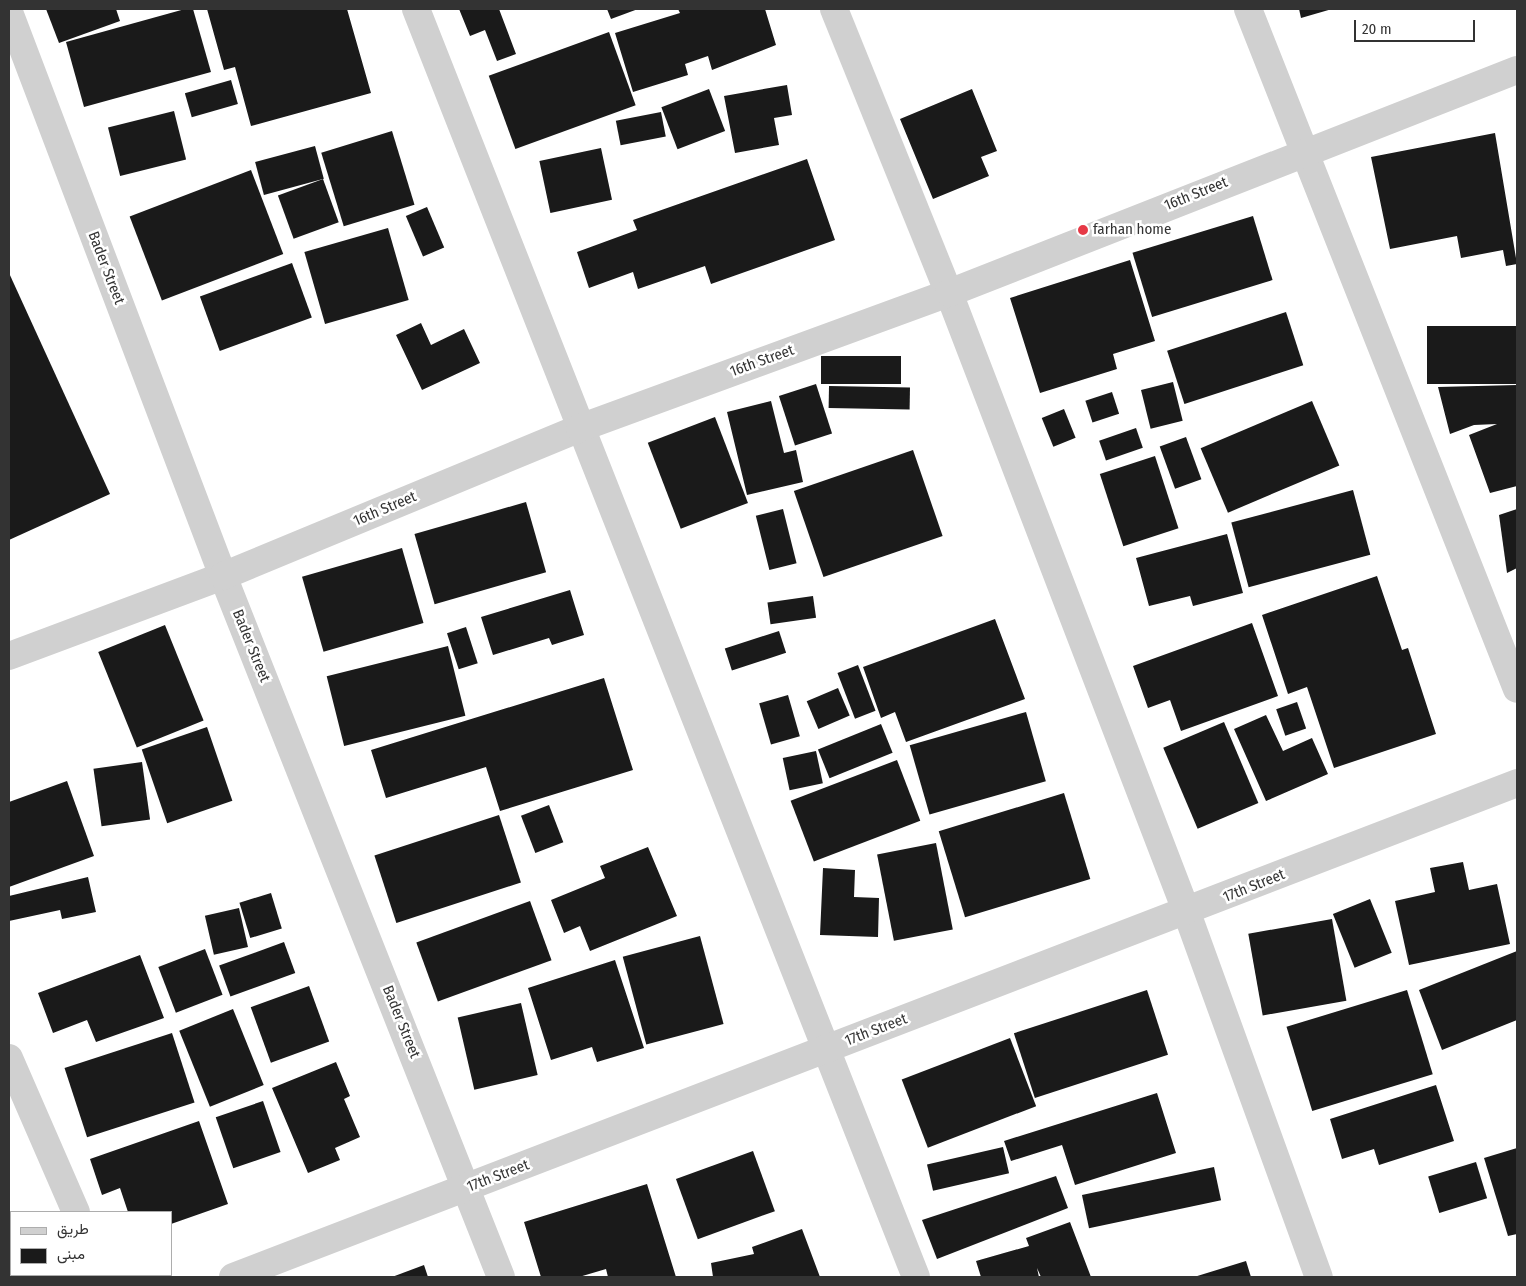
<!DOCTYPE html>
<meta charset="utf-8">
<style>
body{margin:0}
#map{position:relative;width:1526px;height:1286px;overflow:hidden;background:#fff;font-family:"Fira Sans Condensed",Vazirmatn,sans-serif}
div>[style]{position:absolute}
.building>*{inset:0;background:#1a1a1a;transform-origin:0 0}
.street>*{height:28px;margin:-14px;padding:0 14px;transform-origin:14px;border-radius:14px;background:#d0d0d0}
.dots>*{width:14px;height:14px;translate:-50% -50%;box-sizing:border-box;border:2px solid #fff;border-radius:50%}
span{translate:-50% -50%;white-space:nowrap;text-align:center;line-height:1.15;-webkit-text-stroke:5px #fff;paint-order:stroke}
.street-label{font-size:15px;color:#333}
.poi-label{font-size:15px;color:#333}
.left{translate:0 -50%;text-align:left}
.frame{position:absolute;inset:0;border:10px solid #333;pointer-events:none}
.legend{position:absolute;left:10px;top:1211px;width:162px;height:65px;box-sizing:border-box;background:#fff;border:1px solid #adadad;margin:0;padding:6px 9px;list-style:none;font-size:15px;color:#333}
.legend li{display:flex;align-items:center;gap:10px;height:25px}
.legend b{width:25px;border:1px solid #adadad}
.scale{position:absolute;left:1354px;top:20px;width:121px;height:22px;box-sizing:border-box;border:2px solid #333;border-top:0;padding-left:6px;font-size:15px;line-height:18px;white-space:nowrap;color:#333;-webkit-text-stroke:4px #fff;paint-order:stroke}
</style>
<div id="map">
<div class="building">
<div style="clip-path:polygon(46px 9px,116px 9px,120px 21px,59px 43px)"></div>
<div style="clip-path:polygon(185px 9px,193px 9px,211px 72px,84px 107px,66px 42px)"></div>
<div style="clip-path:polygon(207px 9px,347px 9px,371px 93px,251px 126px,235px 67px,224px 70px)"></div>
<div style="clip-path:polygon(459px 9px,499px 9px,516px 54px,497px 61px,485px 30px,470px 36px)"></div>
<div style="clip-path:polygon(607px 9px,638px 9px,611px 19px)"></div>
<div style="clip-path:polygon(678px 9px,765px 9px,776px 45px,712px 70px,708px 56px,685px 64px,688px 75px,633px 92px,615px 33px,680px 13px)"></div>
<div style="clip-path:polygon(1299px 9px,1332px 9px,1301px 18px)"></div>
<div style="left:609px;top:32px;width:78px;height:128px;rotate:70deg"></div>
<div style="left:231px;top:80px;width:25px;height:48px;rotate:74deg"></div>
<div style="clip-path:polygon(787px 85px,792px 115px,774px 118px,779px 145px,735px 153px,724px 96px)"></div>
<div style="left:709px;top:89px;width:45px;height:51px;rotate:69deg"></div>
<div style="clip-path:polygon(972px 89px,997px 151px,981px 157px,989px 176px,933px 199px,900px 119px)"></div>
<div style="left:174px;top:111px;width:50px;height:68px;rotate:76deg"></div>
<div style="left:661px;top:112px;width:25px;height:46px;rotate:79deg"></div>
<div style="left:392px;top:131px;width:77px;height:74px;rotate:73deg"></div>
<div style="clip-path:polygon(1495px 133px,1517px 264px,1506px 266px,1503px 250px,1461px 258px,1457px 236px,1390px 249px,1371px 157px)"></div>
<div style="left:315px;top:146px;width:34px;height:62px;rotate:75deg"></div>
<div style="left:601px;top:148px;width:53px;height:63px;rotate:78deg"></div>
<div style="clip-path:polygon(807px 159px,835px 240px,711px 284px,705px 266px,638px 289px,633px 272px,589px 288px,577px 252px,637px 230px,633px 220px)"></div>
<div style="left:251px;top:170px;width:90px;height:130px;rotate:69deg"></div>
<div style="left:323px;top:179px;width:46px;height:48px;rotate:70deg"></div>
<div style="left:427px;top:207px;width:44px;height:23px;rotate:67deg"></div>
<div style="left:1253px;top:216px;width:67px;height:126px;rotate:73deg"></div>
<div style="left:388px;top:228px;width:75px;height:87px;rotate:74deg"></div>
<div style="clip-path:polygon(1130px 260px,1155px 341px,1113px 354px,1117px 369px,1040px 393px,1010px 298px)"></div>
<div style="left:292px;top:263px;width:58px;height:98px;rotate:70deg"></div>
<div style="clip-path:polygon(9px 273px,110px 494px,9px 540px)"></div>
<div style="left:1286px;top:312px;width:56px;height:125px;rotate:72deg"></div>
<div style="clip-path:polygon(421px 323px,431px 345px,464px 329px,480px 363px,422px 390px,396px 335px)"></div>
<div style="left:1517px;top:326px;width:58px;height:90px;rotate:90deg"></div>
<div style="left:901px;top:356px;width:28px;height:80px;rotate:90deg"></div>
<div style="left:1173px;top:382px;width:40px;height:33px;rotate:76deg"></div>
<div style="left:816px;top:384px;width:52px;height:39px;rotate:72deg"></div>
<div style="clip-path:polygon(1517px 385px,1517px 486px,1490px 493px,1469px 435px,1497px 424px,1474px 425px,1450px 434px,1438px 387px)"></div>
<div style="left:829px;top:386px;width:81px;height:22px;rotate:1deg"></div>
<div style="left:1112px;top:392px;width:23px;height:28px;rotate:72deg"></div>
<div style="clip-path:polygon(771px 401px,784px 453px,796px 450px,803px 482px,747px 495px,727px 412px)"></div>
<div style="left:1312px;top:401px;width:70px;height:121px;rotate:67deg"></div>
<div style="left:1064px;top:409px;width:31px;height:24px;rotate:68deg"></div>
<div style="left:715px;top:417px;width:92px;height:72px;rotate:69deg"></div>
<div style="left:1136px;top:428px;width:21px;height:39px;rotate:71deg"></div>
<div style="left:1186px;top:437px;width:45px;height:28px;rotate:70deg"></div>
<div style="left:913px;top:450px;width:91px;height:126px;rotate:71deg"></div>
<div style="left:1155px;top:456px;width:76px;height:58px;rotate:72deg"></div>
<div style="left:1353px;top:490px;width:67px;height:126px;rotate:75deg"></div>
<div style="left:526px;top:502px;width:73px;height:116px;rotate:74deg"></div>
<div style="left:783px;top:509px;width:56px;height:28px;rotate:76deg"></div>
<div style="clip-path:polygon(1517px 509px,1517px 568px,1507px 573px,1499px 515px)"></div>
<div style="clip-path:polygon(1227px 534px,1243px 593px,1193px 606px,1190px 596px,1149px 606px,1136px 558px)"></div>
<div style="left:402px;top:548px;width:78px;height:104px;rotate:74deg"></div>
<div style="clip-path:polygon(1377px 576px,1402px 650px,1408px 648px,1436px 734px,1334px 768px,1307px 687px,1288px 694px,1262px 615px)"></div>
<div style="clip-path:polygon(570px 590px,584px 635px,552px 645px,549px 638px,493px 655px,481px 617px)"></div>
<div style="left:813px;top:596px;width:22px;height:46px;rotate:82deg"></div>
<div style="clip-path:polygon(995px 619px,1025px 699px,906px 742px,895px 712px,881px 718px,863px 667px)"></div>
<div style="clip-path:polygon(1252px 623px,1278px 696px,1181px 731px,1170px 700px,1148px 708px,1133px 666px)"></div>
<div style="left:165px;top:625px;width:103px;height:72px;rotate:68deg"></div>
<div style="left:466px;top:627px;width:38px;height:20px;rotate:72deg"></div>
<div style="left:779px;top:631px;width:23px;height:57px;rotate:72deg"></div>
<div style="left:448px;top:646px;width:72px;height:125px;rotate:76deg"></div>
<div style="left:858px;top:665px;width:49px;height:22px;rotate:69deg"></div>
<div style="clip-path:polygon(604px 678px,633px 770px,500px 811px,486px 767px,386px 798px,371px 750px)"></div>
<div style="left:838px;top:688px;width:30px;height:34px;rotate:67deg"></div>
<div style="left:788px;top:695px;width:43px;height:30px;rotate:74deg"></div>
<div style="left:1297px;top:702px;width:28px;height:22px;rotate:71deg"></div>
<div style="left:1026px;top:712px;width:72px;height:121px;rotate:74deg"></div>
<div style="clip-path:polygon(1266px 715px,1283px 751px,1312px 738px,1328px 774px,1266px 801px,1234px 729px)"></div>
<div style="left:1224px;top:722px;width:88px;height:66px;rotate:67deg"></div>
<div style="left:881px;top:724px;width:31px;height:68px;rotate:68deg"></div>
<div style="left:207px;top:727px;width:78px;height:69px;rotate:71deg"></div>
<div style="left:816px;top:751px;width:33px;height:34px;rotate:78deg"></div>
<div style="left:897px;top:760px;width:65px;height:114px;rotate:69deg"></div>
<div style="left:142px;top:762px;width:58px;height:49px;rotate:82deg"></div>
<div style="clip-path:polygon(67px 781px,94px 856px,9px 887px,9px 802px)"></div>
<div style="left:1064px;top:793px;width:90px;height:131px;rotate:73deg"></div>
<div style="left:549px;top:805px;width:40px;height:30px;rotate:69deg"></div>
<div style="left:499px;top:815px;width:71px;height:131px;rotate:72deg"></div>
<div style="left:936px;top:843px;width:88px;height:60px;rotate:79deg"></div>
<div style="clip-path:polygon(648px 847px,677px 916px,590px 951px,580px 926px,564px 933px,551px 900px,605px 878px,600px 866px)"></div>
<div style="clip-path:polygon(1463px 862px,1469px 890px,1497px 884px,1510px 944px,1409px 965px,1395px 901px,1435px 892px,1430px 868px)"></div>
<div style="clip-path:polygon(823px 868px,855px 870px,854px 897px,879px 898px,878px 937px,820px 935px)"></div>
<div style="clip-path:polygon(88px 877px,96px 912px,62px 919px,60px 910px,9px 921px,9px 896px)"></div>
<div style="left:271px;top:893px;width:37px;height:33px;rotate:73deg"></div>
<div style="left:1370px;top:899px;width:58px;height:40px;rotate:68deg"></div>
<div style="left:530px;top:901px;width:63px;height:121px;rotate:70deg"></div>
<div style="left:239px;top:908px;width:40px;height:35px;rotate:77deg"></div>
<div style="left:1332px;top:919px;width:83px;height:85px;rotate:80deg"></div>
<div style="left:700px;top:936px;width:91px;height:80px;rotate:75deg"></div>
<div style="left:284px;top:942px;width:33px;height:69px;rotate:70deg"></div>
<div style="left:205px;top:949px;width:49px;height:50px;rotate:69deg"></div>
<div style="clip-path:polygon(1517px 951px,1517px 1020px,1442px 1050px,1419px 990px)"></div>
<div style="clip-path:polygon(140px 955px,164px 1018px,96px 1042px,87px 1020px,53px 1033px,38px 993px)"></div>
<div style="clip-path:polygon(615px 960px,644px 1048px,597px 1062px,592px 1047px,551px 1060px,528px 988px)"></div>
<div style="left:309px;top:986px;width:59px;height:62px;rotate:70deg"></div>
<div style="left:1147px;top:990px;width:68px;height:140px;rotate:72deg"></div>
<div style="left:1407px;top:990px;width:88px;height:126px;rotate:73deg"></div>
<div style="left:521px;top:1003px;width:74px;height:65px;rotate:77deg"></div>
<div style="left:233px;top:1009px;width:82px;height:58px;rotate:68deg"></div>
<div style="left:172px;top:1033px;width:73px;height:113px;rotate:72deg"></div>
<div style="left:1010px;top:1038px;width:73px;height:116px;rotate:69deg"></div>
<div style="clip-path:polygon(336px 1062px,350px 1096px,344px 1099px,360px 1137px,335px 1148px,340px 1160px,308px 1173px,272px 1088px)"></div>
<div style="clip-path:polygon(1436px 1085px,1454px 1141px,1379px 1165px,1374px 1149px,1342px 1159px,1330px 1119px)"></div>
<div style="clip-path:polygon(1157px 1093px,1176px 1153px,1075px 1185px,1062px 1145px,1011px 1161px,1004px 1141px)"></div>
<div style="left:263px;top:1101px;width:54px;height:50px;rotate:71deg"></div>
<div style="clip-path:polygon(199px 1121px,228px 1204px,171px 1224px,171px 1212px,128px 1212px,120px 1188px,102px 1195px,90px 1159px)"></div>
<div style="left:1003px;top:1147px;width:27px;height:78px;rotate:77deg"></div>
<div style="clip-path:polygon(1517px 1148px,1517px 1234px,1508px 1236px,1484px 1158px)"></div>
<div style="left:753px;top:1151px;width:64px;height:82px;rotate:70deg"></div>
<div style="left:1476px;top:1162px;width:38px;height:50px;rotate:73deg"></div>
<div style="left:1214px;top:1167px;width:34px;height:135px;rotate:78deg"></div>
<div style="clip-path:polygon(1056px 1176px,1068px 1208px,937px 1259px,922px 1220px)"></div>
<div style="clip-path:polygon(647px 1184px,676px 1277px,608px 1277px,606px 1269px,579px 1277px,541px 1277px,524px 1222px)"></div>
<div style="clip-path:polygon(1070px 1222px,1091px 1277px,1041px 1277px,1037px 1268px,1039px 1277px,981px 1277px,976px 1261px,1029px 1246px,1026px 1238px)"></div>
<div style="clip-path:polygon(802px 1229px,820px 1277px,713px 1277px,711px 1263px,754px 1254px,752px 1247px)"></div>
<div style="clip-path:polygon(1246px 1261px,1251px 1277px,1194px 1277px)"></div>
<div style="clip-path:polygon(424px 1265px,428px 1277px,392px 1277px)"></div>
</div>
<div class="street">
<div style="left:416px;top:9px;width:1363px;rotate:68.48deg"></div>
<div style="left:834px;top:9px;width:306px;rotate:68deg"></div>
<div style="left:949px;top:293px;width:664px;rotate:69deg"></div>
<div style="left:1187px;top:913px;width:387px;rotate:70.1deg"></div>
<div style="left:1248px;top:9px;width:731px;rotate:68.42deg"></div>
<div style="left:9px;top:12px;width:603px;rotate:69.22deg"></div>
<div style="left:223px;top:576px;width:754px;rotate:68.37deg"></div>
<div style="left:9px;top:656px;width:228px;rotate:-20.5deg"></div>
<div style="left:223px;top:576px;width:386px;rotate:-22.5deg"></div>
<div style="left:580px;top:428px;width:393px;rotate:-20.1deg"></div>
<div style="left:949px;top:293px;width:610px;rotate:-21.44deg"></div>
<div style="left:9px;top:1058px;width:168px;rotate:66.5deg"></div>
<div style="left:104px;top:1275px;width:2px;rotate:63deg"></div>
<div style="left:233px;top:1277px;width:1376px;rotate:-21.04deg"></div>
</div>
<div class="dots">
<div style="left:1083px;top:230px;background:#e63946"></div>
</div>
<div class="street-label">
<span style="left:1196px;top:194px;rotate:-22deg">16th Street</span>
<span style="left:106px;top:268px;rotate:69deg">Bader Street</span>
<span style="left:762px;top:361px;rotate:-20deg">16th Street</span>
<span style="left:385px;top:509px;rotate:-23deg">16th Street</span>
<span style="left:251px;top:646px;rotate:68deg">Bader Street</span>
<span style="left:1254px;top:886px;rotate:-22deg">17th Street</span>
<span style="left:401px;top:1022px;rotate:68deg">Bader Street</span>
<span style="left:876px;top:1030px;rotate:-21deg">17th Street</span>
<span style="left:498px;top:1176px;rotate:-21deg">17th Street</span>
</div>
<div class="poi-label">
<span class="left" style="left:1093px;top:230px">farhan home</span>
</div>
<div class="frame"></div>
<ul class="legend">
<li><b style="height:6px;background:#d0d0d0"></b>طريق</li>
<li><b style="height:14px;background:#1a1a1a"></b>مبنى</li>
</ul>
<div class="scale">20 m</div>
</div>
